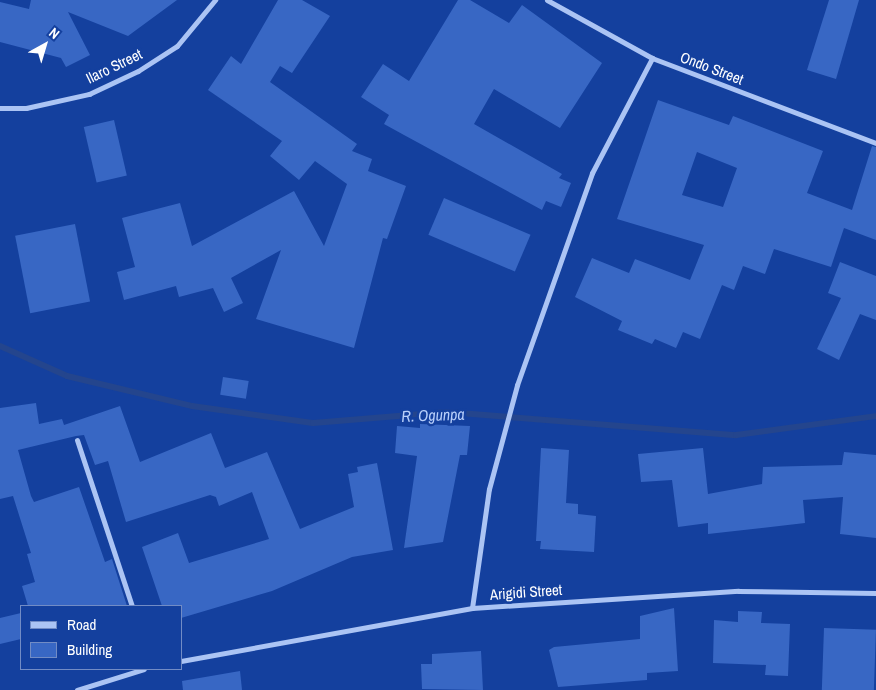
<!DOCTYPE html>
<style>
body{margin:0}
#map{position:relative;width:876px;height:690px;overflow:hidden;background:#14409e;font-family:"Archivo Narrow",sans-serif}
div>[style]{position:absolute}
.stream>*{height:6px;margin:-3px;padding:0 3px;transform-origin:3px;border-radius:3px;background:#24458d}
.building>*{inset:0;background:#3867c4;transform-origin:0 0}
.street>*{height:5px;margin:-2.5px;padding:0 2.5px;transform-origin:2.5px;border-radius:2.5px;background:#abc4f4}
span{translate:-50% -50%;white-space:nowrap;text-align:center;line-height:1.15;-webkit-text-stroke:5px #14409e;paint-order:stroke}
.street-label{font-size:15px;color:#fff}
.water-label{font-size:16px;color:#b8cffa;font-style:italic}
.legend{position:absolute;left:20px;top:605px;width:162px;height:65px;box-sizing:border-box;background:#14409e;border:1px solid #728cc5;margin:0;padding:6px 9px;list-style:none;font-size:15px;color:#fff}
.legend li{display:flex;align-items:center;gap:10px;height:25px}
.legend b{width:25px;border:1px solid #728cc5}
.north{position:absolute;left:20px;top:20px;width:50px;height:50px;-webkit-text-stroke:4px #14409e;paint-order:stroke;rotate:39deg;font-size:14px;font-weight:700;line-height:20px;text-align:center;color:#fff}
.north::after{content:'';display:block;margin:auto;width:18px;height:22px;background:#fff;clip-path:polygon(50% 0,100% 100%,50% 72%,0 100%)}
</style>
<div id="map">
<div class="stream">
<div style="left:0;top:346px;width:73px;rotate:24.1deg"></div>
<div style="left:67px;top:376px;width:129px;rotate:13.5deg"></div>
<div style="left:192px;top:406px;width:122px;rotate:8deg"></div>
<div style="left:313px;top:423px;width:134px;rotate:-4.7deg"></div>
<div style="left:447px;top:412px;width:290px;rotate:4.6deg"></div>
<div style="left:736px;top:435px;width:141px;rotate:-7.7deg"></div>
</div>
<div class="building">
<div style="clip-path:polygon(31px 0,177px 0,128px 36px,68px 12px,90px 55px,66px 67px,61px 58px,0 42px,0 2px,29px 9px)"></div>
<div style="clip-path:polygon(278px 0,302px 0,330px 16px,292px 73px,280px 66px,270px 82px,357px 144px,352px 151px,372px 159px,368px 171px,406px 186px,387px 239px,383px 238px,354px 348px,256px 319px,281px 250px,231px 278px,243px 303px,224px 312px,213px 288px,179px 297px,176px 286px,124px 300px,117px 272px,135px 267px,122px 218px,180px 203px,192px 246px,294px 191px,324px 246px,347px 184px,315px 161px,299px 180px,270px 156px,282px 141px,208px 90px,231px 56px,241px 64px)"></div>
<div style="clip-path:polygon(458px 0,470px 0,509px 23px,522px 5px,602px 63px,560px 128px,494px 89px,474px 124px,562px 174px,559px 178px,571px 183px,561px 207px,546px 201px,542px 210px,404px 135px,384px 124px,389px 115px,361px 97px,383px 64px,409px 81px)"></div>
<div style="clip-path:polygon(829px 0,859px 0,836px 79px,807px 70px)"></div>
<div style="clip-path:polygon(evenodd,658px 100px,729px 125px,733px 116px,823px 151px,807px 193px,852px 210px,872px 146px,876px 147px,876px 240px,844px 228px,831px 267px,774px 249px,765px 274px,743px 266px,734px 290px,722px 285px,700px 339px,683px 332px,676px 348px,655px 339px,652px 344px,618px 330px,622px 321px,575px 297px,592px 258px,629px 273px,635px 259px,690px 280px,704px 245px,617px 219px,658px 100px,697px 152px,737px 168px,723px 207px,682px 195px,697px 152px)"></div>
<div style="left:114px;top:120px;width:57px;height:31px;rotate:77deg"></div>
<div style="left:444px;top:198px;width:94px;height:40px;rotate:23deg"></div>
<div style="left:75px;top:224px;width:79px;height:61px;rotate:79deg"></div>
<div style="clip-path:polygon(840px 262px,876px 276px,876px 320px,860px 314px,839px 360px,817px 349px,841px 298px,828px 293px)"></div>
<div style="left:223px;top:377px;width:26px;height:18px;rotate:9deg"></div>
<div style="clip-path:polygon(36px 403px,39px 424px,62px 419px,64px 425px,120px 406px,140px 462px,211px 433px,225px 468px,267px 452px,300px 529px,354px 507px,348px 474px,358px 472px,357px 467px,377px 463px,393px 550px,352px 557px,272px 591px,181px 618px,181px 606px,162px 606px,142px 547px,178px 533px,189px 563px,269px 539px,252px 492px,219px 506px,216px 497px,210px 495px,126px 522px,108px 461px,95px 465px,84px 435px,76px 436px,18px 450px,31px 496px,34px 502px,79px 487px,105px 562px,112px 559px,127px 606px,28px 606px,22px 586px,35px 582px,27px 554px,31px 553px,13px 496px,0 499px,0 408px)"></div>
<div style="clip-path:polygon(420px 424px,470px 426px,467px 455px,460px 455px,443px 542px,404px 548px,417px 456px,395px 453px,397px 426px,420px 428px)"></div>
<div style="clip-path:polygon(541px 448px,569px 450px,566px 503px,578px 504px,578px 514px,596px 516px,594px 552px,540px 549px,541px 541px,536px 541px)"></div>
<div style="clip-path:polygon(703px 448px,708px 494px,762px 484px,763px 467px,842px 465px,844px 452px,876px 455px,876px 538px,840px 534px,843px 497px,803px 500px,805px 523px,708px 534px,708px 523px,678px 527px,672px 480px,641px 482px,638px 454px)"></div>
<div style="clip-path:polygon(674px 608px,678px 671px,647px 673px,647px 680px,558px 687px,549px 650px,554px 647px,640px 639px,640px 616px)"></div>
<div style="clip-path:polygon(738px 611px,762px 612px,761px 623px,790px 624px,788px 676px,765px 675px,766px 665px,713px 663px,714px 620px,738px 622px)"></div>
<div style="clip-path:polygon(21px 613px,21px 639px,0 644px,0 618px)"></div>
<div style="left:824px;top:628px;width:52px;height:62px;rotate:2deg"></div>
<div style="clip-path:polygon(481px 651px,483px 690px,422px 689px,421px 664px,432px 664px,432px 654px)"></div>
<div style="clip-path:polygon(240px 671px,242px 690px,183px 690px,182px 681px)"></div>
</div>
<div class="street">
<div style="left:547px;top:0;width:120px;rotate:28.9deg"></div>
<div style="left:652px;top:58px;width:240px;rotate:20.8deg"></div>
<div style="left:0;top:108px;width:26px"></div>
<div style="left:26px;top:108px;width:65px;rotate:-12.5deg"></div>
<div style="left:89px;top:94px;width:54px;rotate:-25.1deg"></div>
<div style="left:138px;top:71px;width:46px;rotate:-32.7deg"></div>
<div style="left:177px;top:46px;width:60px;rotate:-50.4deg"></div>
<div style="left:77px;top:440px;width:175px;rotate:71.7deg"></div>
<div style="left:472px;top:608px;width:120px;rotate:-81.9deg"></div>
<div style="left:489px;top:489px;width:108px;rotate:-74.9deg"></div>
<div style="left:517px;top:385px;width:225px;rotate:-70.5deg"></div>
<div style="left:592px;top:173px;width:130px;rotate:-62.4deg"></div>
<div style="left:181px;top:661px;width:296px;rotate:-10.3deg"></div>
<div style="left:472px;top:608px;width:267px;rotate:-3.7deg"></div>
<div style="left:738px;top:591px;width:138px;rotate:0.8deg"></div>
<div style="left:77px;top:690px;width:70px;rotate:-17.4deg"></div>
</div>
<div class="street-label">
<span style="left:114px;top:66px;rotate:-26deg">Ilaro Street</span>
<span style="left:712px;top:68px;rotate:21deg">Ondo Street</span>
<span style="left:526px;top:592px;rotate:-4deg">Arigidi Street</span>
</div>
<div class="water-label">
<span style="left:433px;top:415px;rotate:-2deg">R. Ogunpa</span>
</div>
<ul class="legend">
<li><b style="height:6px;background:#abc4f4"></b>Road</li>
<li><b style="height:14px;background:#3867c4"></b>Building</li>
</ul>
<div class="north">N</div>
</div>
